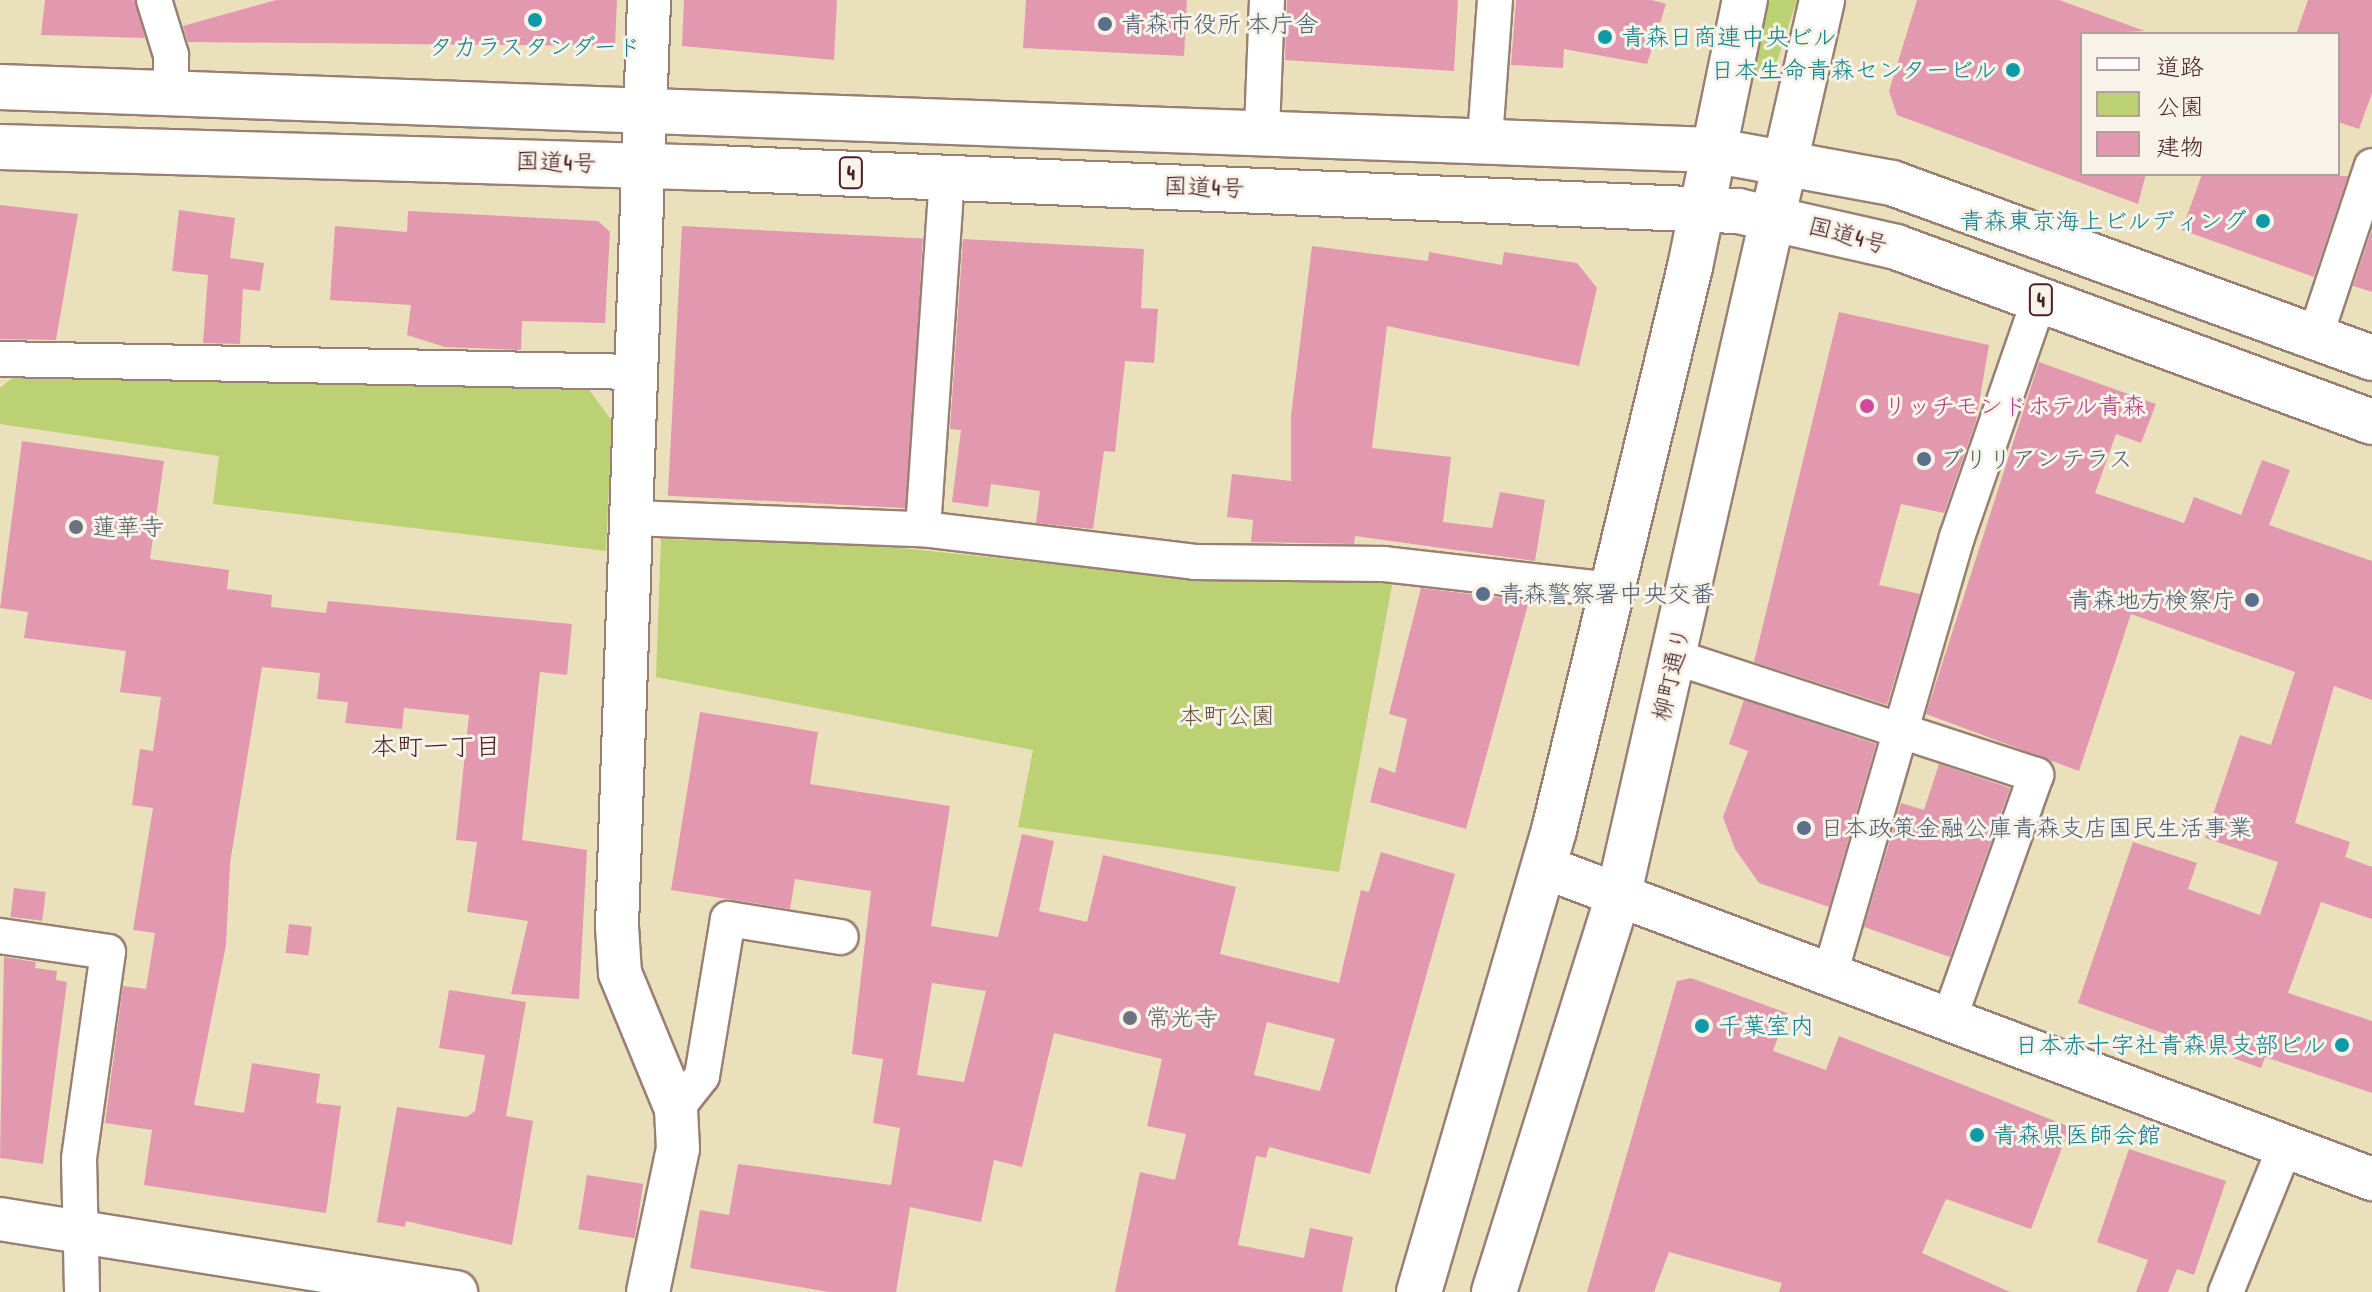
<!DOCTYPE html>
<meta charset="utf-8">
<style>
body{margin:0}
#map{position:relative;width:2372px;height:1292px;overflow:hidden;background:#eae0bc;font-family:"Patrick Hand","Klee One",sans-serif}
div>[style]{position:absolute}
.green>*{inset:0;background:#bcd174}
.building>*{inset:0;background:#e299af;transform-origin:0 0}
.roads{filter:drop-shadow(2px 0 #9a8074) drop-shadow(-2px 0 #9a8074) drop-shadow(0 2px #9a8074) drop-shadow(0 -2px #9a8074)}
.minor>*{height:34px;margin:-17px;padding:0 17px;transform-origin:17px;border-radius:17px;background:#fff}
.tertiary>*{height:42px;margin:-21px;padding:0 21px;transform-origin:21px;border-radius:21px;background:#fff}
.secondary>*{height:44px;margin:-22px;padding:0 22px;transform-origin:22px;border-radius:22px;background:#fff}
.trunk>*{height:44px;margin:-22px;padding:0 22px;transform-origin:22px;border-radius:22px;background:#fff}
.dots>*{width:22px;height:22px;translate:-50% -50%;box-sizing:border-box;border:4px solid #f7f3e8;border-radius:50%}
span{translate:-50% -50%;white-space:nowrap;text-align:center;line-height:1.15;-webkit-text-stroke:6px #f7f3e8;paint-order:stroke}
.shield-label span{padding:2px 6px;background:#f7f3e8;border:2px solid;border-radius:6px;-webkit-text-stroke-width:0}
.shield-label{font-size:22px;color:#4a1f2b;font-weight:700}
.service-label{font-size:24px;color:#4e5e75}
.left{translate:0 -50%;text-align:left}
.right{translate:-100% -50%;text-align:right}
.culture-label{font-size:24px;color:#0d838f}
.street-label{font-size:24px;color:#4a1f2b}
.hotel-label{font-size:24px;color:#b23c85}
.worship-label{font-size:24px;color:#5b616d}
.park-label{font-size:24px;color:#664c3d}
.neighbourhood-label{font-size:26px;color:#4a1f2b}
.legend{position:absolute;left:2080px;top:32px;width:260px;height:144px;box-sizing:border-box;background:#f7f3e8;border:2px solid #b29e9c;margin:0;padding:10px 14px;list-style:none;font-size:24px;color:#4a1f2b}
.legend li{display:flex;align-items:center;gap:16px;height:40px}
.legend b{width:40px;border:2px solid #b29e9c}
</style>
<div id="map">
<div class="green">
<div style="clip-path:polygon(1764px 0,1797px 0,1772px 77px,1753px 73px)"></div>
<div style="clip-path:polygon(21px 371px,587px 387px,612px 421px,606px 551px,213px 504px,219px 456px,0 424px,0 388px)"></div>
<div style="clip-path:polygon(661px 539px,872px 545px,1195px 579px,1393px 580px,1339px 872px,1018px 827px,1033px 750px,656px 677px)"></div>
</div>
<div class="building">
<div style="clip-path:polygon(45px 0,135px 0,145px 38px,41px 35px)"></div>
<div style="clip-path:polygon(276px 0,617px 0,615px 46px,188px 42px,183px 26px)"></div>
<div style="clip-path:polygon(684px 0,837px 0,834px 60px,682px 46px)"></div>
<div style="clip-path:polygon(1026px 0,1187px 0,1184px 56px,1023px 48px)"></div>
<div style="clip-path:polygon(1287px 0,1458px 0,1454px 71px,1285px 60px)"></div>
<div style="clip-path:polygon(1516px 0,1652px 0,1666px 4px,1647px 64px,1564px 49px,1563px 68px,1511px 65px)"></div>
<div style="clip-path:polygon(1917px 0,2059px 0,2145px 31px,2082px 34px,2082px 174px,2146px 174px,2138px 204px,1897px 115px,1889px 91px)"></div>
<div style="clip-path:polygon(2308px 0,2372px 0,2372px 93px,2359px 129px,2338px 122px,2338px 34px,2296px 34px)"></div>
<div style="clip-path:polygon(2202px 174px,2348px 176px,2314px 277px,2182px 230px)"></div>
<div style="clip-path:polygon(0 205px,78px 214px,56px 340px,0 339px)"></div>
<div style="clip-path:polygon(179px 210px,235px 218px,230px 258px,264px 263px,260px 291px,243px 289px,240px 344px,203px 343px,208px 275px,172px 271px)"></div>
<div style="clip-path:polygon(408px 211px,598px 221px,610px 232px,605px 323px,522px 321px,521px 350px,445px 347px,407px 335px,411px 305px,330px 300px,335px 226px,407px 232px)"></div>
<div style="left:682px;top:226px;width:241px;height:270px;rotate:3deg"></div>
<div style="clip-path:polygon(2372px 229px,2372px 292px,2353px 286px)"></div>
<div style="clip-path:polygon(963px 239px,1144px 249px,1141px 308px,1158px 309px,1154px 363px,1125px 361px,1115px 452px,1104px 451px,1093px 529px,1036px 523px,1040px 491px,991px 484px,988px 507px,952px 502px,961px 430px,950px 429px)"></div>
<div style="clip-path:polygon(1312px 246px,1428px 261px,1429px 252px,1502px 265px,1504px 252px,1577px 263px,1597px 288px,1579px 366px,1387px 326px,1372px 448px,1451px 457px,1443px 522px,1492px 528px,1500px 492px,1545px 500px,1535px 561px,1355px 536px,1354px 544px,1251px 542px,1253px 520px,1227px 517px,1232px 474px,1291px 481px,1291px 416px)"></div>
<div style="clip-path:polygon(1839px 312px,1989px 345px,1976px 421px,1944px 513px,1901px 504px,1879px 585px,1920px 594px,1887px 705px,1754px 662px)"></div>
<div style="clip-path:polygon(2039px 362px,2156px 404px,2141px 443px,2116px 434px,2095px 493px,2184px 523px,2194px 497px,2241px 515px,2262px 460px,2290px 470px,2269px 525px,2372px 561px,2372px 700px,2334px 686px,2295px 823px,2350px 842px,2345px 857px,2372px 867px,2372px 919px,2321px 902px,2288px 993px,2372px 1021px,2372px 1093px,2265px 1057px,2261px 1068px,2078px 1003px,2133px 842px,2197px 863px,2188px 889px,2260px 915px,2278px 862px,2205px 838px,2240px 735px,2271px 745px,2295px 672px,2131px 614px,2079px 771px,1926px 714px)"></div>
<div style="clip-path:polygon(22px 441px,164px 461px,150px 559px,229px 570px,227px 589px,272px 595px,271px 607px,326px 613px,328px 601px,572px 624px,567px 675px,540px 672px,522px 840px,587px 850px,579px 999px,511px 994px,528px 921px,467px 912px,477px 842px,456px 840px,469px 715px,404px 708px,402px 729px,345px 723px,348px 702px,317px 699px,320px 673px,262px 667px,230px 863px,226px 945px,194px 1105px,244px 1113px,252px 1063px,320px 1074px,316px 1103px,341px 1106px,326px 1213px,144px 1185px,152px 1130px,105px 1123px,123px 986px,146px 989px,155px 933px,133px 930px,153px 808px,132px 805px,140px 749px,153px 751px,161px 697px,120px 692px,126px 651px,24px 638px,28px 612px,0 608px)"></div>
<div style="clip-path:polygon(1421px 588px,1529px 601px,1466px 829px,1370px 802px,1379px 767px,1395px 773px,1407px 719px,1389px 714px)"></div>
<div style="clip-path:polygon(1744px 700px,1876px 744px,1829px 907px,1759px 883px,1735px 849px,1723px 817px,1748px 751px,1729px 744px)"></div>
<div style="clip-path:polygon(evenodd,700px 712px,818px 732px,810px 784px,950px 806px,931px 926px,998px 937px,1022px 834px,1054px 841px,1039px 911px,1087px 922px,1103px 855px,1236px 887px,1220px 954px,1339px 983px,1361px 890px,1369px 892px,1381px 852px,1455px 874px,1370px 1174px,1269px 1147px,1266px 1158px,1256px 1156px,1238px 1245px,1304px 1258px,1310px 1228px,1353px 1237px,1342px 1292px,1115px 1292px,1140px 1172px,1175px 1180px,1186px 1134px,1147px 1126px,1162px 1059px,1054px 1033px,1022px 1167px,994px 1160px,981px 1222px,910px 1207px,896px 1292px,829px 1292px,690px 1268px,700px 1210px,729px 1215px,738px 1164px,891px 1185px,900px 1128px,873px 1123px,883px 1059px,852px 1054px,871px 891px,795px 879px,790px 909px,671px 890px,700px 712px,932px 983px,986px 991px,964px 1082px,917px 1075px,932px 983px,700px 712px,1267px 1022px,1335px 1039px,1320px 1091px,1254px 1075px,1267px 1022px)"></div>
<div style="clip-path:polygon(1939px 764px,2010px 788px,1950px 957px,1864px 927px,1901px 803px,1924px 810px)"></div>
<div style="left:14px;top:888px;width:32px;height:29px;rotate:7deg"></div>
<div style="left:289px;top:924px;width:23px;height:29px;rotate:7deg"></div>
<div style="clip-path:polygon(4px 957px,36px 962px,35px 968px,57px 971px,56px 980px,67px 982px,43px 1164px,0 1158px)"></div>
<div style="clip-path:polygon(1691px 978px,1787px 1013px,1773px 1051px,1826px 1070px,1839px 1036px,2070px 1127px,2031px 1229px,1946px 1199px,1922px 1253px,2010px 1292px,1779px 1292px,1782px 1283px,1669px 1252px,1654px 1292px,1587px 1292px,1677px 981px)"></div>
<div style="clip-path:polygon(449px 990px,526px 1002px,506px 1116px,533px 1121px,512px 1245px,406px 1221px,405px 1227px,377px 1222px,397px 1107px,467px 1117px,475px 1111px,485px 1055px,439px 1048px)"></div>
<div style="clip-path:polygon(2129px 1149px,2226px 1181px,2194px 1275px,2177px 1269px,2168px 1292px,2136px 1292px,2148px 1260px,2097px 1242px)"></div>
<div style="left:587px;top:1175px;width:57px;height:55px;rotate:9deg"></div>
</div>
<div class="roads">
<div class="minor">
<div style="left:154px;top:0;width:58px;rotate:72.8deg"></div>
<div style="left:171px;top:55px;width:37px;rotate:90deg"></div>
<div style="left:1262px;top:130px;width:130px;rotate:-87.8deg"></div>
<div style="left:1485px;top:139px;width:139px;rotate:-85.9deg"></div>
<div style="left:2315px;top:337px;width:180px;rotate:-71.6deg"></div>
<div style="left:0;top:359px;width:635px;rotate:1.17deg"></div>
<div style="left:630px;top:518px;width:293px;rotate:2.2deg"></div>
<div style="left:923px;top:529px;width:274px;rotate:6.9deg"></div>
<div style="left:1195px;top:562px;width:189px;rotate:0.6deg"></div>
<div style="left:1384px;top:564px;width:229px;rotate:6.5deg"></div>
<div style="left:923px;top:529px;width:353px;rotate:-86.1deg"></div>
<div style="left:1675px;top:657px;width:380px;rotate:18.1deg"></div>
<div style="left:2036px;top:775px;width:260px;rotate:109.6deg"></div>
<div style="left:0;top:936px;width:109px;rotate:8.4deg"></div>
<div style="left:108px;top:952px;width:209px;rotate:98deg"></div>
<div style="left:79px;top:1159px;width:133px;rotate:88.7deg"></div>
<div style="left:1830px;top:974px;width:455px;rotate:-73.8deg"></div>
<div style="left:1957px;top:537px;width:251px;rotate:-70.9deg"></div>
<div style="left:676px;top:1109px;width:42px;rotate:-51.8deg"></div>
<div style="left:702px;top:1076px;width:159px;rotate:-80.6deg"></div>
<div style="left:728px;top:919px;width:114px;rotate:9.1deg"></div>
<div style="left:2226px;top:1292px;width:154px;rotate:-67.9deg"></div>
</div>
<div class="tertiary">
<div style="left:1544px;top:867px;width:885px;rotate:20.65deg"></div>
<div style="left:0;top:1219px;width:462px;rotate:9.1deg"></div>
<div style="left:648px;top:1292px;width:146px;rotate:-78.2deg"></div>
<div style="left:678px;top:1149px;width:40px;rotate:-92.9deg"></div>
<div style="left:676px;top:1109px;width:147px;rotate:-112.4deg"></div>
<div style="left:620px;top:973px;width:47px;rotate:-93.7deg"></div>
<div style="left:617px;top:926px;width:927px;rotate:-88.02deg"></div>
</div>
<div class="secondary">
<div style="left:1419px;top:1292px;width:481px;rotate:-73.7deg"></div>
<div style="left:1554px;top:830px;width:579px;rotate:-76.42deg"></div>
<div style="left:1690px;top:267px;width:273px;rotate:-78.4deg"></div>
<div style="left:1494px;top:1292px;width:418px;rotate:-72.6deg"></div>
<div style="left:1619px;top:893px;width:916px;rotate:-77.19deg"></div>
</div>
<div class="trunk">
<div style="left:0;top:87px;width:1713px;rotate:2.11deg"></div>
<div style="left:1712px;top:150px;width:183px;rotate:10.4deg"></div>
<div style="left:1892px;top:183px;width:511px;rotate:20.03deg"></div>
<div style="left:0;top:147px;width:715px;rotate:1.68deg"></div>
<div style="left:715px;top:168px;width:1024px;rotate:2.41deg"></div>
<div style="left:1738px;top:211px;width:162px;rotate:12.8deg"></div>
<div style="left:1896px;top:247px;width:507px;rotate:20.19deg"></div>
</div>
</div>
<div class="dots">
<div style="left:535px;top:20px;background:#0f9aa8"></div>
<div style="left:1105px;top:24px;background:#5c6f8a"></div>
<div style="left:1605px;top:37px;background:#0f9aa8"></div>
<div style="left:2013px;top:70px;background:#0f9aa8"></div>
<div style="left:2263px;top:221px;background:#0f9aa8"></div>
<div style="left:1867px;top:406px;background:#d1479c"></div>
<div style="left:1924px;top:459px;background:#5c6f8a"></div>
<div style="left:76px;top:527px;background:#6b7280"></div>
<div style="left:1483px;top:594px;background:#5c6f8a"></div>
<div style="left:2252px;top:600px;background:#5c6f8a"></div>
<div style="left:1804px;top:828px;background:#5c6f8a"></div>
<div style="left:1130px;top:1018px;background:#6b7280"></div>
<div style="left:1702px;top:1026px;background:#0f9aa8"></div>
<div style="left:2342px;top:1045px;background:#0f9aa8"></div>
<div style="left:1977px;top:1135px;background:#0f9aa8"></div>
</div>
<div class="shield-label">
<span style="left:851px;top:173px">4</span>
<span style="left:2041px;top:300px">4</span>
</div>
<div class="service-label">
<span class="left" style="left:1121px;top:24px">青森市役所 本庁舎</span>
<span class="left" style="left:1940px;top:459px">ブリリアンテラス</span>
<span class="left" style="left:1499px;top:594px">青森警察署中央交番</span>
<span class="right" style="left:2236px;top:600px">青森地方検察庁</span>
<span class="left" style="left:1820px;top:828px">日本政策金融公庫青森支店国民生活事業</span>
</div>
<div class="culture-label">
<span class="left" style="left:1621px;top:37px">青森日商連中央ビル</span>
<span style="left:535px;top:47px">タカラスタンダード</span>
<span class="right" style="left:1997px;top:70px">日本生命青森センタービル</span>
<span class="right" style="left:2247px;top:221px">青森東京海上ビルディング</span>
<span class="left" style="left:1718px;top:1026px">千葉室内</span>
<span class="right" style="left:2326px;top:1045px">日本赤十字社青森県支部ビル</span>
<span class="left" style="left:1993px;top:1135px">青森県医師会館</span>
</div>
<div class="street-label">
<span style="left:556px;top:162px;rotate:2deg">国道4号</span>
<span style="left:1204px;top:187px;rotate:2deg">国道4号</span>
<span style="left:1848px;top:235px;rotate:15deg">国道4号</span>
<span style="left:1671px;top:674px;rotate:-77deg">柳町通り</span>
</div>
<div class="hotel-label">
<span class="left" style="left:1883px;top:406px">リッチモンドホテル青森</span>
</div>
<div class="worship-label">
<span class="left" style="left:92px;top:527px">蓮華寺</span>
<span class="left" style="left:1146px;top:1018px">常光寺</span>
</div>
<div class="park-label">
<span style="left:1227px;top:716px">本町公園</span>
</div>
<div class="neighbourhood-label">
<span style="left:436px;top:746px">本町一丁目</span>
</div>
<ul class="legend">
<li><b style="height:10px;background:#fff"></b>道路</li>
<li><b style="height:22px;background:#bcd174"></b>公園</li>
<li><b style="height:22px;background:#e299af"></b>建物</li>
</ul>
</div>
